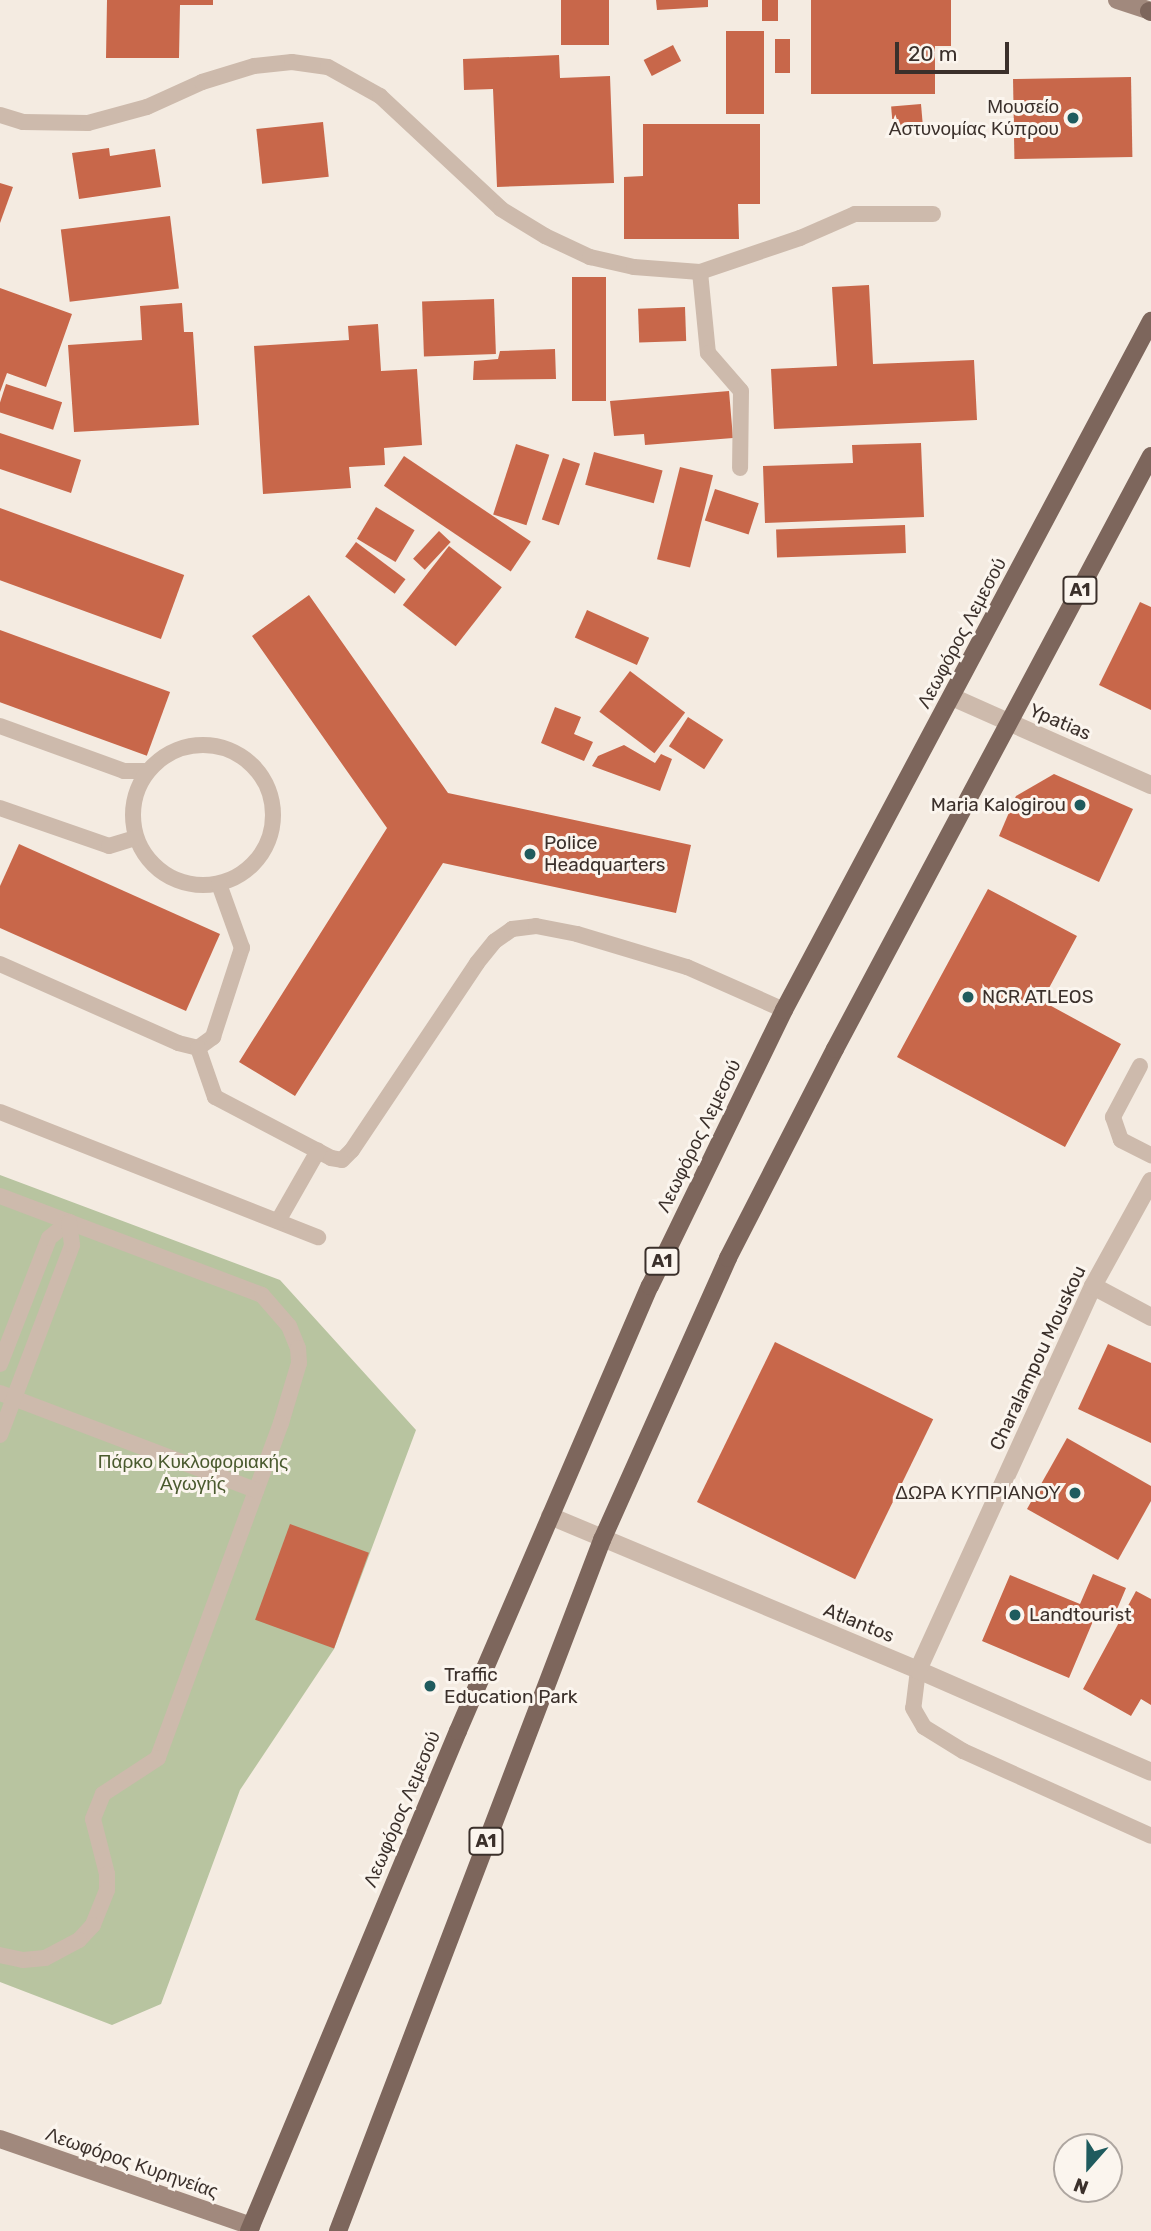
<!DOCTYPE html>
<meta charset="utf-8">
<style>
body{margin:0}
#map{position:relative;width:1151px;height:2231px;overflow:hidden;background:#f4ebe1;font-family:Rubik,sans-serif}
div>[style]{position:absolute}
.green>*{inset:0;background:#b8c4a0}
.building>*{inset:0;background:#c8674a;transform-origin:0 0}
.lane>*{height:16px;margin:-8px;padding:0 8px;transform-origin:8px;border-radius:8px;background:#cdbaac}
.lane>.ring{margin:-8px;padding:0;box-sizing:content-box;background:none;border:16px solid #cdbaac;border-radius:50%}
.street>*{height:18px;margin:-9px;padding:0 9px;transform-origin:9px;border-radius:9px;background:#cdbaac}
.secondary>*{height:18px;margin:-9px;padding:0 9px;transform-origin:9px;border-radius:9px;background:#a1897d}
.primary>*{height:18px;margin:-9px;padding:0 9px;transform-origin:9px;border-radius:9px;background:#7d665c}
.dots>*{width:19px;height:19px;translate:-50% -50%;box-sizing:border-box;border:4px solid #fbf5ee;border-radius:50%}
span{translate:-50% -50%;white-space:nowrap;text-align:center;line-height:1.15;-webkit-text-stroke:6px #fbf5ee;paint-order:stroke}
.shield-label span{padding:2px 5px;background:#fbf5ee;border:2px solid;border-radius:5px;-webkit-text-stroke-width:0}
.shield-label{font-size:18px;color:#3b302b;font-weight:700}
.poi-label{font-size:19px;color:#3b302b}
.right{translate:-100% -50%;text-align:right}
.left{translate:0 -50%;text-align:left}
.street-label{font-size:19px;color:#3b302b}
.park-label{font-size:19px;color:#4a5a2e}
.north{position:absolute;left:1053px;top:2133px;width:70px;height:70px;box-sizing:border-box;background:#fbf5ee;border:2px solid #aea6a0;border-radius:50%;rotate:201deg;font-size:19px;font-weight:700;line-height:28px;text-align:center;color:#3b302b}
.north::after{content:'';display:block;margin:auto;width:24px;height:32px;background:#1f5b5e;clip-path:polygon(50% 0,100% 100%,50% 72%,0 100%)}
.scale{position:absolute;left:895px;top:42px;width:114px;height:32px;box-sizing:border-box;border:4px solid #3b302b;border-top:0;padding-left:9px;font-size:21px;line-height:24px;white-space:nowrap;color:#3b302b;-webkit-text-stroke:5px #fbf5ee;paint-order:stroke}
</style>
<div id="map">
<div class="green">
<div style="clip-path:polygon(0 1175px,280px 1280px,416px 1430px,334px 1649px,240px 1790px,161px 2004px,112px 2025px,0 1982px)"></div>
</div>
<div class="building">
<div style="clip-path:polygon(107px 0,213px 0,213px 5px,180px 5px,179px 58px,106px 58px)"></div>
<div style="left:561px;top:0;width:48px;height:45px"></div>
<div style="clip-path:polygon(656px 0,708px 0,708px 7px,657px 10px)"></div>
<div style="left:762px;top:0;width:16px;height:21px"></div>
<div style="clip-path:polygon(811px 0,951px 0,951px 46px,935px 46px,935px 94px,811px 94px)"></div>
<div style="left:764px;top:31px;width:83px;height:38px;rotate:90deg"></div>
<div style="left:775px;top:39px;width:15px;height:34px"></div>
<div style="left:673px;top:45px;width:18px;height:33px;rotate:63deg"></div>
<div style="clip-path:polygon(559px 55px,560px 78px,610px 76px,614px 183px,497px 187px,493px 89px,464px 90px,463px 59px)"></div>
<div style="left:1131px;top:77px;width:80px;height:118px;rotate:89deg"></div>
<div style="left:921px;top:104px;width:24px;height:30px;rotate:85deg"></div>
<div style="left:323px;top:122px;width:55px;height:67px;rotate:84deg"></div>
<div style="clip-path:polygon(643px 124px,760px 124px,760px 204px,738px 204px,739px 239px,624px 239px,624px 177px,643px 176px)"></div>
<div style="clip-path:polygon(109px 148px,110px 156px,155px 149px,161px 187px,79px 199px,72px 153px)"></div>
<div style="clip-path:polygon(0 183px,13px 187px,0 223px)"></div>
<div style="left:170px;top:216px;width:73px;height:110px;rotate:83deg"></div>
<div style="left:572px;top:277px;width:34px;height:124px"></div>
<div style="clip-path:polygon(869px 285px,873px 364px,974px 360px,977px 420px,774px 429px,771px 369px,837px 366px,832px 287px)"></div>
<div style="clip-path:polygon(0 288px,72px 314px,46px 387px,7px 373px,0 392px)"></div>
<div style="left:494px;top:299px;width:55px;height:72px;rotate:88deg"></div>
<div style="clip-path:polygon(182px 303px,184px 332px,193px 332px,199px 425px,74px 432px,68px 345px,142px 340px,140px 306px)"></div>
<div style="left:685px;top:307px;width:34px;height:47px;rotate:88deg"></div>
<div style="clip-path:polygon(378px 324px,381px 371px,417px 369px,422px 445px,384px 448px,385px 465px,349px 467px,351px 488px,263px 494px,254px 346px,349px 340px,348px 326px)"></div>
<div style="clip-path:polygon(555px 349px,556px 379px,473px 380px,474px 361px,498px 359px,500px 351px)"></div>
<div style="left:6px;top:384px;width:59px;height:29px;rotate:18deg"></div>
<div style="clip-path:polygon(729px 391px,733px 438px,645px 445px,644px 434px,614px 436px,610px 401px)"></div>
<div style="clip-path:polygon(0 433px,81px 460px,71px 493px,0 469px)"></div>
<div style="clip-path:polygon(921px 443px,924px 517px,765px 523px,763px 466px,853px 463px,852px 445px)"></div>
<div style="left:516px;top:444px;width:35px;height:74px;rotate:18deg"></div>
<div style="left:594px;top:452px;width:71px;height:34px;rotate:15deg"></div>
<div style="left:404px;top:456px;width:153px;height:36px;rotate:34deg"></div>
<div style="left:563px;top:458px;width:18px;height:65px;rotate:19deg"></div>
<div style="left:680px;top:467px;width:34px;height:95px;rotate:14deg"></div>
<div style="left:715px;top:489px;width:46px;height:33px;rotate:18deg"></div>
<div style="left:376px;top:507px;width:45px;height:37px;rotate:31deg"></div>
<div style="left:0;top:508px;width:196px;height:68px;rotate:20deg"></div>
<div style="left:905px;top:525px;width:28px;height:129px;rotate:88deg"></div>
<div style="left:439px;top:531px;width:16px;height:38px;rotate:43deg"></div>
<div style="left:356px;top:542px;width:62px;height:18px;rotate:37deg"></div>
<div style="left:449px;top:546px;width:67px;height:75px;rotate:38deg"></div>
<div style="clip-path:polygon(309px 595px,448px 793px,691px 845px,676px 913px,443px 863px,295px 1096px,239px 1062px,387px 828px,252px 636px)"></div>
<div style="clip-path:polygon(1140px 602px,1151px 607px,1151px 710px,1099px 685px)"></div>
<div style="left:587px;top:610px;width:68px;height:30px;rotate:24deg"></div>
<div style="left:0;top:630px;width:181px;height:68px;rotate:20deg"></div>
<div style="left:630px;top:671px;width:69px;height:51px;rotate:37deg"></div>
<div style="clip-path:polygon(555px 707px,581px 717px,574px 734px,593px 742px,584px 761px,541px 743px)"></div>
<div style="left:688px;top:717px;width:42px;height:35px;rotate:33deg"></div>
<div style="clip-path:polygon(624px 745px,655px 763px,661px 754px,672px 759px,660px 791px,592px 766px,598px 756px)"></div>
<div style="clip-path:polygon(1054px 774px,1133px 809px,1099px 882px,999px 836px,1016px 796px)"></div>
<div style="clip-path:polygon(19px 844px,220px 934px,186px 1011px,0 928px,0 886px)"></div>
<div style="clip-path:polygon(988px 889px,1077px 936px,1042px 1001px,1121px 1044px,1065px 1147px,897px 1057px)"></div>
<div style="left:775px;top:1342px;width:176px;height:178px;rotate:26deg"></div>
<div style="clip-path:polygon(1108px 1344px,1151px 1363px,1151px 1443px,1078px 1409px)"></div>
<div style="clip-path:polygon(1067px 1438px,1151px 1486px,1151px 1501px,1118px 1560px,1027px 1509px)"></div>
<div style="left:290px;top:1524px;width:84px;height:102px;rotate:20deg"></div>
<div style="clip-path:polygon(1093px 1574px,1126px 1588px,1112px 1621px,1096px 1614px,1069px 1678px,982px 1641px,1010px 1575px,1080px 1604px)"></div>
<div style="clip-path:polygon(1136px 1591px,1151px 1599px,1151px 1705px,1141px 1699px,1131px 1716px,1083px 1689px)"></div>
</div>
<div class="lane">
<div style="left:0;top:115px;width:24px;rotate:17deg"></div>
<div style="left:23px;top:122px;width:65px;rotate:0.9deg"></div>
<div style="left:88px;top:123px;width:61px;rotate:-15.2deg"></div>
<div style="left:147px;top:107px;width:60px;rotate:-24.4deg"></div>
<div style="left:202px;top:82px;width:54px;rotate:-17.1deg"></div>
<div style="left:254px;top:66px;width:38px;rotate:-6deg"></div>
<div style="left:292px;top:62px;width:36px;rotate:8deg"></div>
<div style="left:328px;top:67px;width:60px;rotate:29.1deg"></div>
<div style="left:380px;top:96px;width:166px;rotate:43deg"></div>
<div style="left:501px;top:209px;width:52px;rotate:31.5deg"></div>
<div style="left:545px;top:236px;width:50px;rotate:25deg"></div>
<div style="left:590px;top:257px;width:45px;rotate:12.8deg"></div>
<div style="left:634px;top:267px;width:66px;rotate:4.3deg"></div>
<div style="left:700px;top:272px;width:106px;rotate:-18.8deg"></div>
<div style="left:800px;top:238px;width:60px;rotate:-23.6deg"></div>
<div style="left:855px;top:214px;width:78px"></div>
<div style="left:700px;top:272px;width:81px;rotate:84.4deg"></div>
<div style="left:708px;top:353px;width:50px;rotate:49deg"></div>
<div style="left:741px;top:391px;width:77px;rotate:90.7deg"></div>
<div style="left:0;top:726px;width:132px;rotate:19.9deg"></div>
<div style="left:124px;top:771px;width:23px"></div>
<div class="ring" style="left:133px;top:745px;width:124px;height:124px"></div>
<div style="left:0;top:808px;width:115px;rotate:19.2deg"></div>
<div style="left:109px;top:846px;width:27px;rotate:-17deg"></div>
<div style="left:0;top:964px;width:195px;rotate:23.9deg"></div>
<div style="left:178px;top:1043px;width:21px;rotate:14deg"></div>
<div style="left:198px;top:1048px;width:19px;rotate:-36deg"></div>
<div style="left:213px;top:1037px;width:94px;rotate:-72deg"></div>
<div style="left:242px;top:948px;width:68px;rotate:-109.8deg"></div>
<div style="left:198px;top:1048px;width:52px;rotate:70.9deg"></div>
<div style="left:215px;top:1097px;width:131px;rotate:27.7deg"></div>
<div style="left:331px;top:1158px;width:11px;rotate:10deg"></div>
<div style="left:342px;top:1160px;width:14px;rotate:-45deg"></div>
<div style="left:352px;top:1150px;width:225px;rotate:-56.2deg"></div>
<div style="left:477px;top:963px;width:28px;rotate:-51deg"></div>
<div style="left:495px;top:941px;width:21px;rotate:-35deg"></div>
<div style="left:512px;top:929px;width:24px;rotate:-7deg"></div>
<div style="left:536px;top:926px;width:42px;rotate:11deg"></div>
<div style="left:577px;top:934px;width:115px;rotate:16.7deg"></div>
<div style="left:687px;top:967px;width:106px;rotate:23.9deg"></div>
<div style="left:1140px;top:1066px;width:58px;rotate:117.9deg"></div>
<div style="left:1113px;top:1117px;width:24px;rotate:71deg"></div>
<div style="left:1121px;top:1140px;width:34px;rotate:27deg"></div>
<div style="left:0;top:1112px;width:342px;rotate:21.5deg"></div>
<div style="left:0;top:1196px;width:280px;rotate:20.7deg"></div>
<div style="left:262px;top:1295px;width:41px;rotate:48.9deg"></div>
<div style="left:289px;top:1326px;width:24px;rotate:68deg"></div>
<div style="left:298px;top:1348px;width:15px;rotate:86deg"></div>
<div style="left:299px;top:1363px;width:63px;rotate:106.7deg"></div>
<div style="left:281px;top:1423px;width:357px;rotate:110.2deg"></div>
<div style="left:158px;top:1758px;width:66px;rotate:146.8deg"></div>
<div style="left:103px;top:1794px;width:27px;rotate:112deg"></div>
<div style="left:93px;top:1819px;width:57px;rotate:75.7deg"></div>
<div style="left:107px;top:1874px;width:16px;rotate:90deg"></div>
<div style="left:107px;top:1890px;width:38px;rotate:112deg"></div>
<div style="left:93px;top:1925px;width:21px;rotate:133deg"></div>
<div style="left:79px;top:1940px;width:38px;rotate:152deg"></div>
<div style="left:45px;top:1958px;width:22px;rotate:175deg"></div>
<div style="left:23px;top:1960px;width:24px;rotate:-168deg"></div>
<div style="left:278px;top:1221px;width:81px;rotate:-60.3deg"></div>
<div style="left:0;top:1364px;width:135px;rotate:-68.7deg"></div>
<div style="left:49px;top:1238px;width:26px;rotate:-39deg"></div>
<div style="left:0;top:1393px;width:274px;rotate:20.8deg"></div>
<div style="left:0;top:1435px;width:203px;rotate:-69.2deg"></div>
<div style="left:72px;top:1245px;width:23px;rotate:-97deg"></div>
<div style="left:918px;top:1670px;width:38px;rotate:97deg"></div>
<div style="left:913px;top:1708px;width:22px;rotate:60deg"></div>
<div style="left:924px;top:1727px;width:46px;rotate:31.6deg"></div>
<div style="left:963px;top:1751px;width:206px;rotate:24.3deg"></div>
</div>
<div class="street">
<div style="left:952px;top:697px;width:218px;rotate:23.9deg"></div>
<div style="left:1093px;top:1286px;width:66px;rotate:28.1deg"></div>
<div style="left:550px;top:1516px;width:399px;rotate:22.7deg"></div>
<div style="left:918px;top:1670px;width:254px;rotate:23.6deg"></div>
<div style="left:918px;top:1670px;width:422px;rotate:-65.5deg"></div>
<div style="left:1093px;top:1286px;width:120px;rotate:-61.1deg"></div>
</div>
<div class="secondary">
<div style="left:1117px;top:0;width:36px;rotate:18deg"></div>
<div style="left:0;top:2139px;width:266px;rotate:19.1deg"></div>
</div>
<div class="primary">
<div style="left:1149px;top:11px;width:2px;rotate:27deg"></div>
<div style="left:249px;top:2231px;width:542px;rotate:-67.32deg"></div>
<div style="left:458px;top:1731px;width:485px;rotate:-66.7deg"></div>
<div style="left:650px;top:1286px;width:307px;rotate:-64.1deg"></div>
<div style="left:784px;top:1010px;width:781px;rotate:-61.96deg"></div>
<div style="left:338px;top:2231px;width:740px;rotate:-69.09deg"></div>
<div style="left:602px;top:1540px;width:309px;rotate:-65.9deg"></div>
<div style="left:728px;top:1258px;width:235px;rotate:-62.9deg"></div>
<div style="left:835px;top:1049px;width:672px;rotate:-61.95deg"></div>
</div>
<div class="dots">
<div style="left:1073px;top:118px;background:#1f5b5e"></div>
<div style="left:1080px;top:805px;background:#1f5b5e"></div>
<div style="left:530px;top:854px;background:#1f5b5e"></div>
<div style="left:968px;top:997px;background:#1f5b5e"></div>
<div style="left:1075px;top:1493px;background:#1f5b5e"></div>
<div style="left:1015px;top:1615px;background:#1f5b5e"></div>
<div style="left:430px;top:1686px;background:#1f5b5e"></div>
</div>
<div class="shield-label">
<span style="left:1080px;top:590px">A1</span>
<span style="left:662px;top:1261px">A1</span>
<span style="left:486px;top:1841px">A1</span>
</div>
<div class="poi-label">
<span class="right" style="left:1059px;top:118px">Μουσείο<br>Αστυνομίας Κύπρου</span>
<span class="right" style="left:1066px;top:805px">Maria Kalogirou</span>
<span class="left" style="left:544px;top:854px">Police<br>Headquarters</span>
<span class="left" style="left:982px;top:997px">NCR ATLEOS</span>
<span class="right" style="left:1061px;top:1493px">ΔΩΡΑ ΚΥΠΡΙΑΝΟΥ</span>
<span class="left" style="left:1029px;top:1615px">Landtourist</span>
<span class="left" style="left:444px;top:1686px">Traffic<br>Education Park</span>
</div>
<div class="street-label">
<span style="left:962px;top:633px;rotate:-62deg">Λεωφόρος Λεμεσού</span>
<span style="left:1060px;top:722px;rotate:23deg">Ypatias</span>
<span style="left:699px;top:1136px;rotate:-64deg">Λεωφόρος Λεμεσού</span>
<span style="left:1038px;top:1358px;rotate:-65deg">Charalampou Mouskou</span>
<span style="left:859px;top:1623px;rotate:22deg">Atlantos</span>
<span style="left:402px;top:1809px;rotate:-67deg">Λεωφόρος Λεμεσού</span>
<span style="left:132px;top:2163px;rotate:19deg">Λεωφόρος Κυρηνείας</span>
</div>
<div class="park-label">
<span style="left:193px;top:1473px">Πάρκο Κυκλοφοριακής<br>Αγωγής</span>
</div>
<div class="north">N</div>
<div class="scale">20 m</div>
</div>
